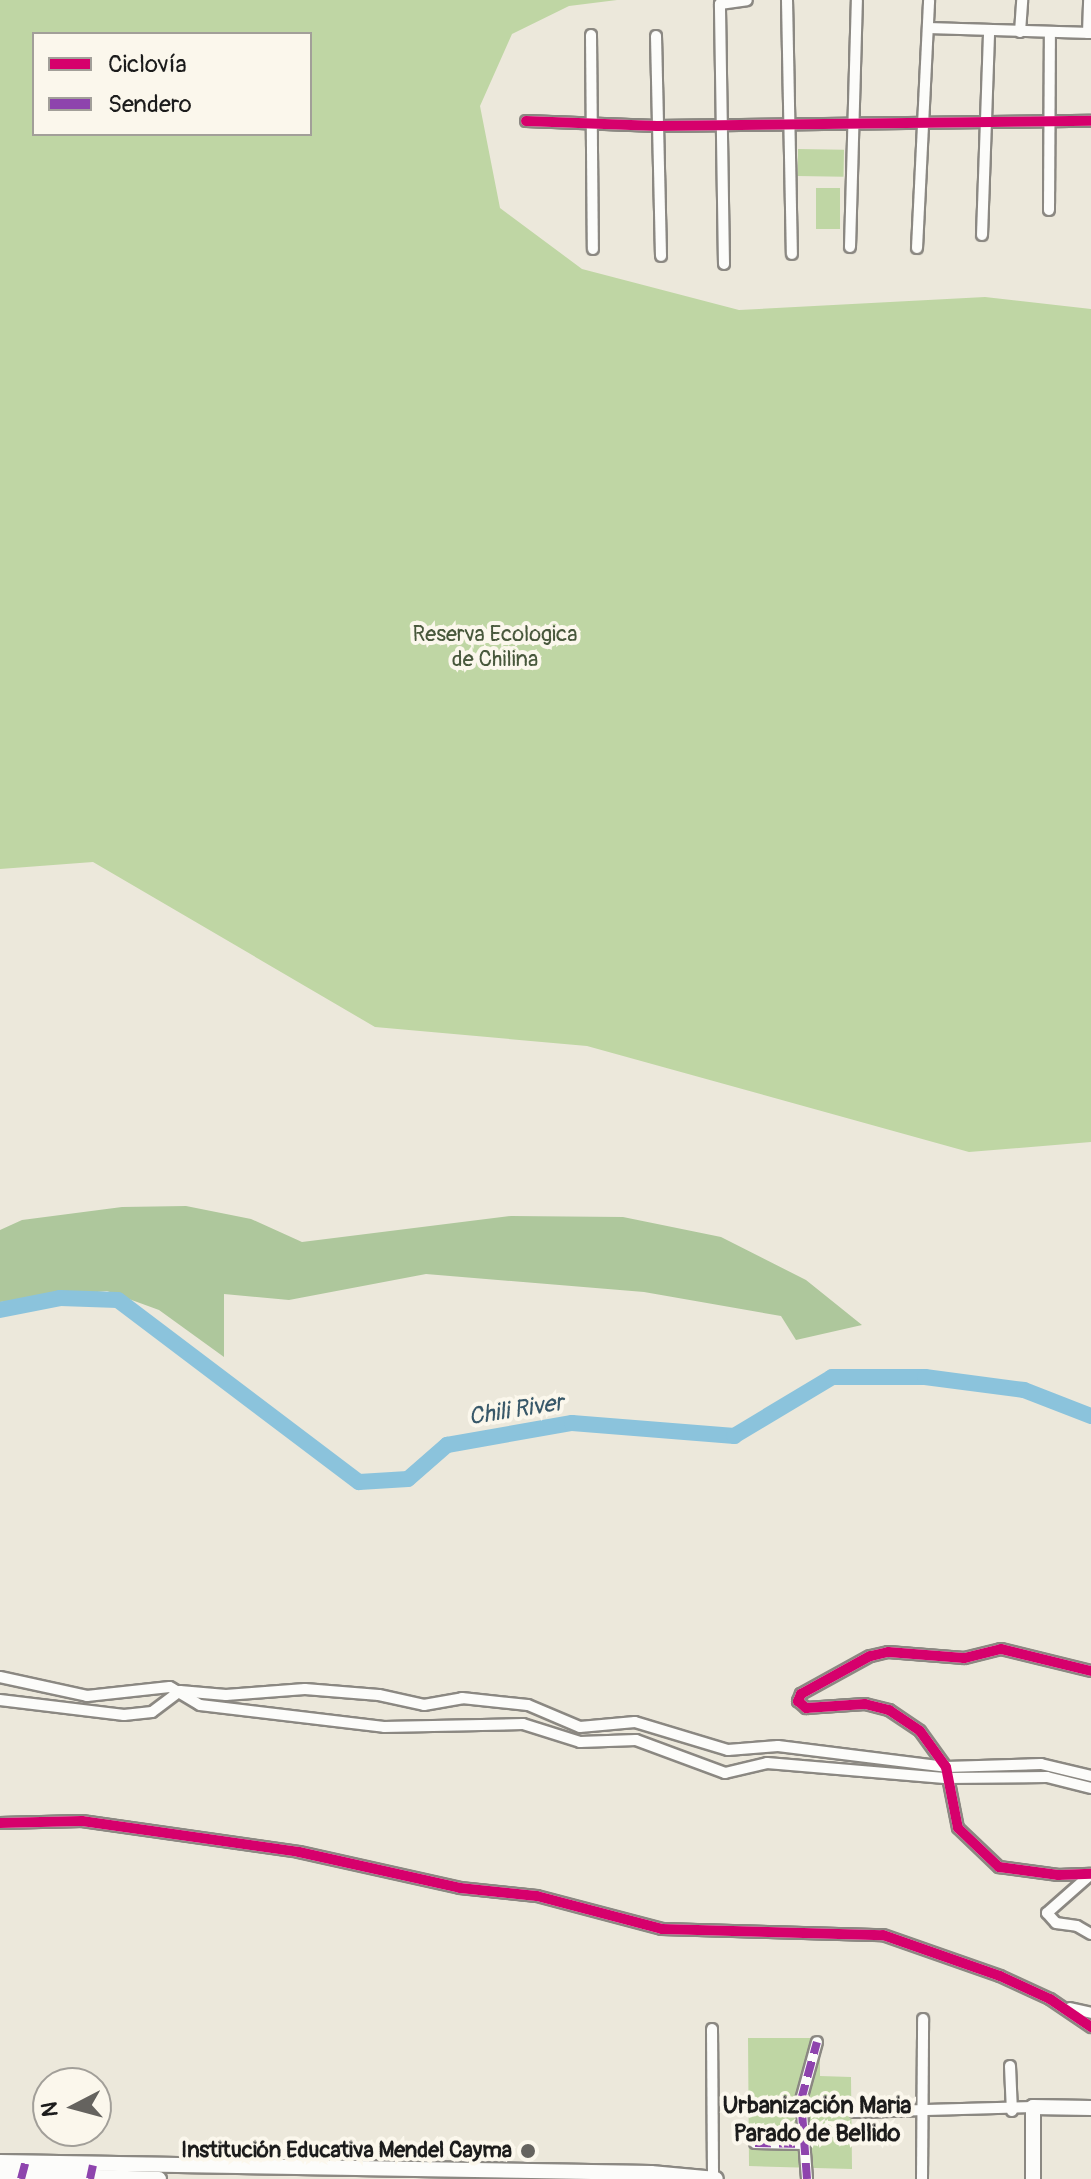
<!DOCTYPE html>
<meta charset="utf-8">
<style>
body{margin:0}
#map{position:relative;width:1091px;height:2179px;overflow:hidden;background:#ece8db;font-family:Pangolin,sans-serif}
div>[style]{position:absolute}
.green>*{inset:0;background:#bfd6a4;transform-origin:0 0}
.forest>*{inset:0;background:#aec79c}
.river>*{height:16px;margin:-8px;padding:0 8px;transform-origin:8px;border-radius:8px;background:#8bc3dc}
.roads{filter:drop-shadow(2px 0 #8b8882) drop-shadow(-2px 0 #8b8882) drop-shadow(0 2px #8b8882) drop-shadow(0 -2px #8b8882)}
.minor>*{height:10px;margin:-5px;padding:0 5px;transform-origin:5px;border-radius:5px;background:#fcfcfa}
.secondary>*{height:14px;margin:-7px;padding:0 7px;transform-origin:7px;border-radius:7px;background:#fcfcfa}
.quiet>*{height:8px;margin-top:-4px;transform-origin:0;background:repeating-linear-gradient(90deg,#8e44ad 0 16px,transparent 0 24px)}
.cycleway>*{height:10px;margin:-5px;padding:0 5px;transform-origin:5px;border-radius:5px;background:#d6006c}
.dots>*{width:22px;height:22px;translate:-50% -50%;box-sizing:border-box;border:4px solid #fbf7ec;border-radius:50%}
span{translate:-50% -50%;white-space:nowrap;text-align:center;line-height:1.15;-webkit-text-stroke:8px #fbf7ec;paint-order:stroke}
.park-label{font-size:22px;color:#48583c}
.poi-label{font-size:22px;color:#1c1c1c;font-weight:700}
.right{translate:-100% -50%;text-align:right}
.water-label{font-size:24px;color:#385869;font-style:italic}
.neighbourhood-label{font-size:24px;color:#1c1c1c;font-weight:700}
.legend{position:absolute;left:32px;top:32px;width:280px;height:104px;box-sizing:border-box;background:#fbf7ec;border:2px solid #a29f99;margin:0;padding:10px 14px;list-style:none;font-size:24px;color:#1c1c1c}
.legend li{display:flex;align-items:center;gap:16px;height:40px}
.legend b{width:40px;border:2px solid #a29f99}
.north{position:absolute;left:32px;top:2067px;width:80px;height:80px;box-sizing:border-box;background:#fbf7ec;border:2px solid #a29f99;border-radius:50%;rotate:264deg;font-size:22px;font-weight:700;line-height:32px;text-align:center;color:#1c1c1c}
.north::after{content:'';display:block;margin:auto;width:28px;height:36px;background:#65635f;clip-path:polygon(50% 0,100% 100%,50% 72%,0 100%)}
</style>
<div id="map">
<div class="green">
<div style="clip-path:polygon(evenodd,0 0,617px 0,569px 6px,512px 34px,480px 106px,500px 208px,582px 269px,739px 310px,985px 297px,1091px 309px,1091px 1142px,969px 1152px,587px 1046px,375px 1027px,93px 862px,0 869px,0 0,310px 34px,310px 134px,34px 134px,34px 34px,310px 34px)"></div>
<div style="left:798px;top:149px;width:46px;height:27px;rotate:1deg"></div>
<div style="left:816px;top:188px;width:24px;height:41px"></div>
<div style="clip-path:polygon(748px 2038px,820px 2038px,820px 2076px,851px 2077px,852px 2169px,749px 2166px)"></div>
</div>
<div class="forest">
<div style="clip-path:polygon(186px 1206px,251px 1219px,302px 1242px,511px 1216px,623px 1217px,721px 1237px,806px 1280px,862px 1325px,796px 1340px,781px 1316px,644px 1292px,426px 1274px,289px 1300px,224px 1294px,224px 1357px,159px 1310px,107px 1291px,0 1302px,0 1230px,22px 1220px,122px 1207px)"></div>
</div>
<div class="river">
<div style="left:0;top:1310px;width:61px;rotate:-11.3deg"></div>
<div style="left:60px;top:1298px;width:58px;rotate:2deg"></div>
<div style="left:118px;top:1300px;width:302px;rotate:37.1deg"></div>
<div style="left:359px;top:1482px;width:49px;rotate:-3.5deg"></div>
<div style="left:408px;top:1479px;width:52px;rotate:-41.1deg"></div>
<div style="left:447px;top:1445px;width:127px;rotate:-10deg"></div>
<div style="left:572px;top:1423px;width:163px;rotate:4.6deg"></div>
<div style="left:734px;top:1436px;width:114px;rotate:-31deg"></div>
<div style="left:832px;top:1377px;width:93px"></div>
<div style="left:925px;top:1377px;width:100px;rotate:7.5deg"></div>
<div style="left:1024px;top:1390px;width:72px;rotate:21.2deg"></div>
</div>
<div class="roads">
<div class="minor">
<div style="left:787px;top:0;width:254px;rotate:88.9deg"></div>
<div style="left:928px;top:28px;width:163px;rotate:1.8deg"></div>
<div style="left:1020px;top:32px;width:32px;rotate:-86deg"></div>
<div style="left:1088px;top:33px;width:33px;rotate:-88deg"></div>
<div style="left:591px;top:35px;width:214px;rotate:89.5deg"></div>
<div style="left:656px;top:36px;width:220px;rotate:88.7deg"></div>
<div style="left:526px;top:121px;width:131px;rotate:2.2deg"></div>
<div style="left:657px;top:126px;width:434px;rotate:-0.7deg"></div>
<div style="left:1049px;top:210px;width:178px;rotate:-89.7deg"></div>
<div style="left:982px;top:235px;width:204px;rotate:-88deg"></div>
<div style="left:850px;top:247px;width:247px;rotate:-88.4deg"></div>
<div style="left:917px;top:248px;width:248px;rotate:-87.2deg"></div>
<div style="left:724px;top:264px;width:260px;rotate:-90.9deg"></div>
<div style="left:720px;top:4px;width:27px;rotate:-8deg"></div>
<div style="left:1091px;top:1671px;width:93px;rotate:-166.3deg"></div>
<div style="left:1001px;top:1649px;width:38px;rotate:166deg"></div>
<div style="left:964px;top:1658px;width:76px;rotate:-175.5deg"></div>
<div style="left:888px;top:1652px;width:18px;rotate:167deg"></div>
<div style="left:870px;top:1656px;width:79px;rotate:151.2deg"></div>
<div style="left:801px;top:1694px;width:8px;rotate:113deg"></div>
<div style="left:798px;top:1701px;width:11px;rotate:41deg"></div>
<div style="left:806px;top:1708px;width:59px;rotate:-3.9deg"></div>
<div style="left:865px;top:1704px;width:25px;rotate:14deg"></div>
<div style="left:889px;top:1710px;width:37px;rotate:34deg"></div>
<div style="left:920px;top:1731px;width:44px;rotate:54.2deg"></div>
<div style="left:946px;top:1767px;width:62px;rotate:78.9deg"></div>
<div style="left:958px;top:1828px;width:57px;rotate:43.6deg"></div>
<div style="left:999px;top:1867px;width:60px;rotate:7.7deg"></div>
<div style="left:1058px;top:1875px;width:33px;rotate:-2deg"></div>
<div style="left:0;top:1677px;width:89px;rotate:12.3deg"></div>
<div style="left:87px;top:1696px;width:83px;rotate:-6.2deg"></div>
<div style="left:170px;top:1687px;width:35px;rotate:31deg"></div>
<div style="left:200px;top:1705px;width:185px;rotate:6.8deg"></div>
<div style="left:384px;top:1727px;width:139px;rotate:-1.2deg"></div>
<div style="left:523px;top:1724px;width:60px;rotate:17.5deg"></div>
<div style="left:580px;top:1742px;width:56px;rotate:-2deg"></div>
<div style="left:636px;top:1740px;width:95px;rotate:20.3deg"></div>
<div style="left:725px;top:1773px;width:43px;rotate:-13.4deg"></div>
<div style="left:767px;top:1763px;width:181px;rotate:4.8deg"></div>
<div style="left:947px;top:1778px;width:100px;rotate:-0.6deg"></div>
<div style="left:1047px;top:1777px;width:45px;rotate:14deg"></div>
<div style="left:0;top:1700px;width:125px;rotate:6.9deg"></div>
<div style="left:124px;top:1715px;width:28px;rotate:-6deg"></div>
<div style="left:152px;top:1712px;width:35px;rotate:-37deg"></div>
<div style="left:180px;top:1691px;width:46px;rotate:5deg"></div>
<div style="left:226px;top:1695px;width:79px;rotate:-4.3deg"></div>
<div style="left:305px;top:1689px;width:74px;rotate:4.6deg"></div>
<div style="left:379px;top:1695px;width:46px;rotate:12.5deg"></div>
<div style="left:424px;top:1705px;width:39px;rotate:-10deg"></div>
<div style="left:462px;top:1698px;width:66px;rotate:6.1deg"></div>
<div style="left:528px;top:1705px;width:56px;rotate:22.9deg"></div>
<div style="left:580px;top:1727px;width:55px;rotate:-5.2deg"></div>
<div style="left:635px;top:1722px;width:97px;rotate:16.8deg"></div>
<div style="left:728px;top:1750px;width:50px;rotate:-4.6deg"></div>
<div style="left:778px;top:1746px;width:169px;rotate:7.1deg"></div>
<div style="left:946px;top:1767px;width:95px;rotate:-1.8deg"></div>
<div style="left:1041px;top:1764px;width:51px;rotate:13.5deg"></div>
<div style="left:0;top:1823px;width:82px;rotate:-1.4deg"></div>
<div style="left:82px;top:1821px;width:219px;rotate:8.1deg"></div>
<div style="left:299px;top:1852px;width:165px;rotate:12.6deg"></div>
<div style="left:460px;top:1888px;width:77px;rotate:5.9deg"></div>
<div style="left:537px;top:1896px;width:129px;rotate:14.8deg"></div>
<div style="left:662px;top:1929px;width:221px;rotate:1.6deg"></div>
<div style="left:883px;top:1935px;width:124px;rotate:19.3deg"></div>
<div style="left:1000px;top:1976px;width:55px;rotate:24.7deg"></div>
<div style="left:1050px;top:1999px;width:50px;rotate:34.3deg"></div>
<div style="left:1089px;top:1876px;width:56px;rotate:138.6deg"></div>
<div style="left:1047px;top:1913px;width:13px;rotate:48deg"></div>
<div style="left:1056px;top:1923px;width:21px;rotate:8deg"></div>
<div style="left:1077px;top:1926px;width:16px;rotate:30deg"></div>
<div style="left:1070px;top:2008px;width:22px;rotate:13deg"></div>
<div style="left:712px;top:2029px;width:150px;rotate:89.6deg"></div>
<div style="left:1010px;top:2066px;width:45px;rotate:87.5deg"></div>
<div style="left:855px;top:2112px;width:178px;rotate:-1.6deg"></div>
<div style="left:755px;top:2143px;width:50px;rotate:1.1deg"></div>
<div style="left:807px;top:2179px;width:79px;rotate:-94.3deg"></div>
<div style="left:801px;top:2100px;width:60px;rotate:-74.6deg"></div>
<div style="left:922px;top:2179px;width:160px;rotate:-89.6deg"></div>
</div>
<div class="secondary">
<div style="left:0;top:2162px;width:651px;rotate:0.97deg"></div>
<div style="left:651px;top:2173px;width:65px;rotate:5.3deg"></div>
<div style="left:0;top:2174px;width:159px;rotate:1.8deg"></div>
<div style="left:1033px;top:2179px;width:72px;rotate:-90deg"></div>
<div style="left:1033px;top:2107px;width:58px;rotate:1deg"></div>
</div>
</div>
<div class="quiet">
<div style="left:755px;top:2143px;width:50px;rotate:1.1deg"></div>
<div style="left:21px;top:2179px;width:16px;rotate:-75deg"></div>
<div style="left:90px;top:2179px;width:14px;rotate:-78deg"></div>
<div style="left:807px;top:2179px;width:79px;rotate:-94.3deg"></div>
<div style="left:801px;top:2100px;width:60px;rotate:-74.6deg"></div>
</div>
<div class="cycleway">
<div style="left:526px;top:121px;width:131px;rotate:2.2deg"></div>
<div style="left:657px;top:126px;width:434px;rotate:-0.7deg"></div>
<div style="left:1091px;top:1671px;width:93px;rotate:-166.3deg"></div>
<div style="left:1001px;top:1649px;width:38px;rotate:166deg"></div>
<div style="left:964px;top:1658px;width:76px;rotate:-175.5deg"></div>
<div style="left:888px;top:1652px;width:18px;rotate:167deg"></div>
<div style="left:870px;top:1656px;width:79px;rotate:151.2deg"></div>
<div style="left:801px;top:1694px;width:8px;rotate:113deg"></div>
<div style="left:798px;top:1701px;width:11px;rotate:41deg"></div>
<div style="left:806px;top:1708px;width:59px;rotate:-3.9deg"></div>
<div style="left:865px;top:1704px;width:25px;rotate:14deg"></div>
<div style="left:889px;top:1710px;width:37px;rotate:34deg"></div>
<div style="left:920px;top:1731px;width:44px;rotate:54.2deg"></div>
<div style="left:946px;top:1767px;width:62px;rotate:78.9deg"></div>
<div style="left:958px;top:1828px;width:57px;rotate:43.6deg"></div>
<div style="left:999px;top:1867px;width:60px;rotate:7.7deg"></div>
<div style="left:1058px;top:1875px;width:33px;rotate:-2deg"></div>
<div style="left:0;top:1823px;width:82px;rotate:-1.4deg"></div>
<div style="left:82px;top:1821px;width:219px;rotate:8.1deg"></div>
<div style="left:299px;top:1852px;width:165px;rotate:12.6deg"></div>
<div style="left:460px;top:1888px;width:77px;rotate:5.9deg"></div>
<div style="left:537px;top:1896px;width:129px;rotate:14.8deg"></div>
<div style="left:662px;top:1929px;width:221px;rotate:1.6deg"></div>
<div style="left:883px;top:1935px;width:124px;rotate:19.3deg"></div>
<div style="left:1000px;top:1976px;width:55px;rotate:24.7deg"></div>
<div style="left:1050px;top:1999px;width:50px;rotate:34.3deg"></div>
</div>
<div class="dots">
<div style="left:528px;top:2151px;background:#65635f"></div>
</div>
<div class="park-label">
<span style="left:495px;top:647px">Reserva Ecologica<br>de Chilina</span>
</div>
<div class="poi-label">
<span class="right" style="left:512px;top:2151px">Institución Educativa Mendel Cayma</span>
</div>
<div class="water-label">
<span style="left:516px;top:1410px;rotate:-9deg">Chili River</span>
</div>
<div class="neighbourhood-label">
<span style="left:817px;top:2120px">Urbanización Maria<br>Parado de Bellido</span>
</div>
<ul class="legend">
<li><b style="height:10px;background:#d6006c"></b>Ciclovía</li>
<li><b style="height:10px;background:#8e44ad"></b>Sendero</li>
</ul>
<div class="north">N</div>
</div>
